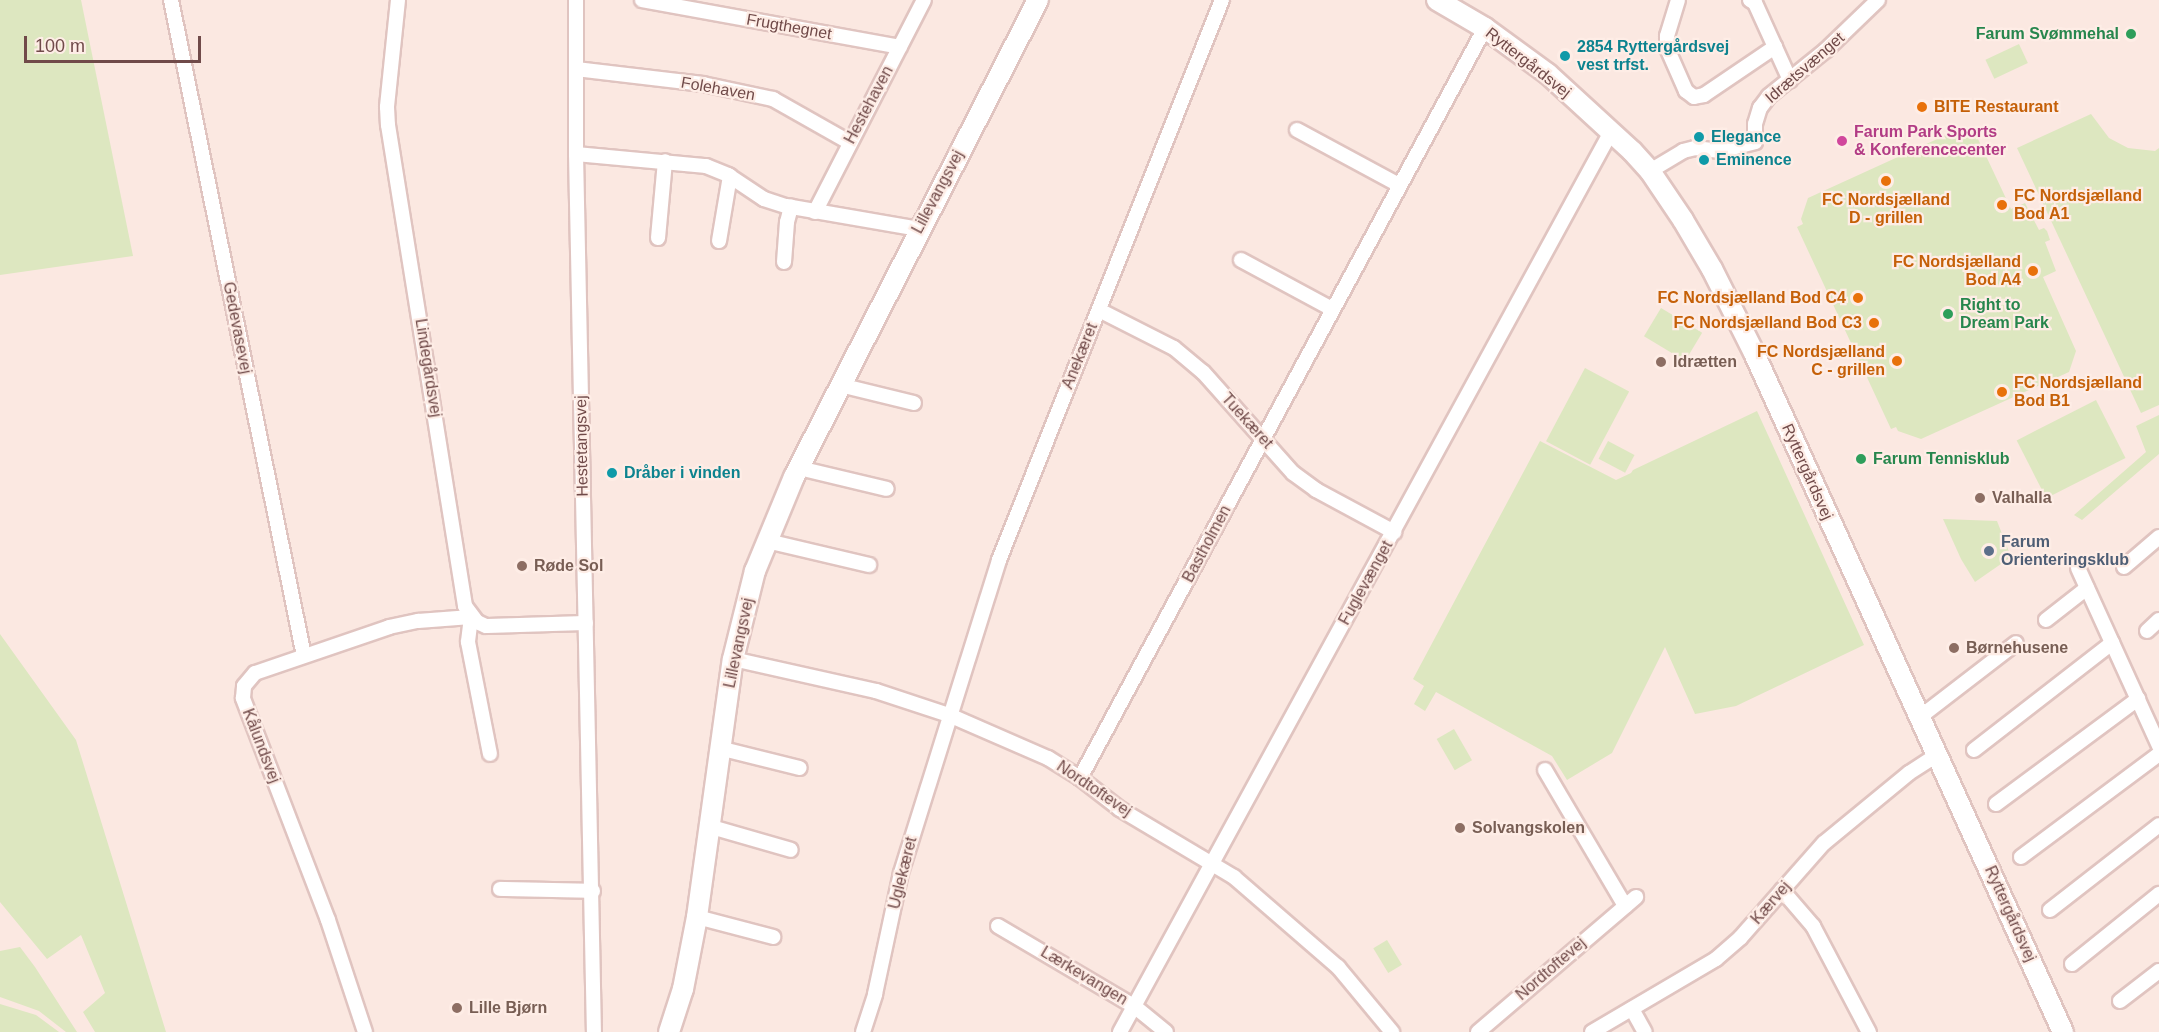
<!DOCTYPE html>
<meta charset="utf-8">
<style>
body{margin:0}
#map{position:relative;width:2159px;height:1032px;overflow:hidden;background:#fbe8e1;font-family:Arial,sans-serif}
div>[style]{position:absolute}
.green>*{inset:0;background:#dde7c0;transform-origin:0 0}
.roads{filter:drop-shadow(2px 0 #e0c4c0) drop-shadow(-2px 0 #e0c4c0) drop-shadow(0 2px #e0c4c0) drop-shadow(0 -2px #e0c4c0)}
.street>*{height:14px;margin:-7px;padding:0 7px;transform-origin:7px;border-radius:7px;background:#fff}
.secondary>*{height:20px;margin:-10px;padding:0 10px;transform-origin:10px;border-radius:10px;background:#fff}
.dots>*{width:16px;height:16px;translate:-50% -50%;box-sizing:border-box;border:3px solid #feede6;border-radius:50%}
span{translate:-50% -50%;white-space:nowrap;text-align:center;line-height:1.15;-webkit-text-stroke:4.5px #feede6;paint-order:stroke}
.street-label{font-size:16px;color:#704a49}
.leisure-label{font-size:16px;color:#27864d;font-weight:700}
.right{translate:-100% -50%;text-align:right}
.left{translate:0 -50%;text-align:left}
.culture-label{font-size:16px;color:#0d838f;font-weight:700}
.food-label{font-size:16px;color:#c56008;font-weight:700}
.hotel-label{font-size:16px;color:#b23c85;font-weight:700}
.education-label{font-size:16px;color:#785e54;font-weight:700}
.service-label{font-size:16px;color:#4e5e75;font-weight:700}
.scale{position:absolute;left:24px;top:36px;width:177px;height:27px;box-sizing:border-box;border:3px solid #704a49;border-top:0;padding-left:8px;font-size:18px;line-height:21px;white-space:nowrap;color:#704a49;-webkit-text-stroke:4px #feede6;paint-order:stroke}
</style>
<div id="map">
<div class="green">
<div style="clip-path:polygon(0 0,81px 0,133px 256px,0 275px)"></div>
<div style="left:2019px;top:44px;width:21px;height:37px;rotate:65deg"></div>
<div style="clip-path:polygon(2091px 114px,2109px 138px,2128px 148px,2155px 151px,2159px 148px,2159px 405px,2141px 413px,2017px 148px)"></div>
<div style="clip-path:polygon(1957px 130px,1978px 139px,2011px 209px,2025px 203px,2039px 230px,2044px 228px,2047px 231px,2050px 240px,2045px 242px,2056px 271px,2043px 277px,2076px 351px,2069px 372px,1921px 439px,1898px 431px,1896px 427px,1891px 429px,1797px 227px,1803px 224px,1801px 219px,1808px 198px)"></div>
<div style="left:1661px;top:308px;width:48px;height:33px;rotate:31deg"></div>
<div style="left:1585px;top:368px;width:50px;height:83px;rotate:28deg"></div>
<div style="left:2096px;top:400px;width:65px;height:89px;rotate:63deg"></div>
<div style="clip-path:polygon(1757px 411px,1864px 645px,1736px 706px,1695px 714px,1665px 647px,1612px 753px,1567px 780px,1552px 756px,1436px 692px,1425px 711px,1414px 704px,1424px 686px,1413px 679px,1540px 441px,1616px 480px,1631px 473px,1633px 470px)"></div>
<div style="clip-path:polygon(2159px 415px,2159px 454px,2082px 520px,2074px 515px,2146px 452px,2136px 426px)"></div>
<div style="left:1608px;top:441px;width:30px;height:20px;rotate:28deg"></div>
<div style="clip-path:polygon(1943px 519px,1997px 521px,2011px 557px,1975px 582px,1961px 559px)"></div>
<div style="clip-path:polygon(0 634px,76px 740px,166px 1032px,95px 1032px,83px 1012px,105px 993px,81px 935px,47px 959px,0 902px)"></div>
<div style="left:1454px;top:729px;width:36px;height:20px;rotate:60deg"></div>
<div style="left:1387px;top:940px;width:29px;height:16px;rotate:59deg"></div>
<div style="clip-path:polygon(20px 947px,35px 967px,77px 1032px,66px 1032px,39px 1011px,0 997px,0 951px)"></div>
<div style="clip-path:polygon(0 1004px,36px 1015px,59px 1032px,0 1032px)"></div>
</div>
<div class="roads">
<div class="street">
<div style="left:171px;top:0;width:669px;rotate:78.54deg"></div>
<div style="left:398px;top:0;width:108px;rotate:95.9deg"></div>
<div style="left:387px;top:107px;width:18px;rotate:87deg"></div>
<div style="left:388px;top:125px;width:487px;rotate:80.9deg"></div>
<div style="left:465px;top:606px;width:20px;rotate:53deg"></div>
<div style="left:477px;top:622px;width:10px;rotate:24deg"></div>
<div style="left:486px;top:626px;width:100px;rotate:-1.7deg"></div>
<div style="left:576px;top:0;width:154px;rotate:90deg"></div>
<div style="left:576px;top:154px;width:878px;rotate:88.83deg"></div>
<div style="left:642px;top:0;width:262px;rotate:10.3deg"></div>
<div style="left:1678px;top:0;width:38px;rotate:107deg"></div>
<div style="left:1667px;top:36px;width:12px;rotate:90deg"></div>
<div style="left:1667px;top:48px;width:47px;rotate:66.2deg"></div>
<div style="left:1686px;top:91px;width:10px;rotate:37deg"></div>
<div style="left:1694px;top:97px;width:10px;rotate:-11deg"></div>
<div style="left:1704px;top:95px;width:86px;rotate:-34.1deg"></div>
<div style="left:1750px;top:0;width:6px;rotate:31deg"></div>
<div style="left:1755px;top:3px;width:85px;rotate:65.6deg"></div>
<div style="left:576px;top:69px;width:128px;rotate:6.7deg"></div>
<div style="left:703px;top:84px;width:72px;rotate:12.1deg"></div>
<div style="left:773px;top:99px;width:87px;rotate:29.5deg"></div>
<div style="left:1297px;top:130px;width:116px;rotate:28.3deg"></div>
<div style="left:576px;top:154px;width:131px;rotate:5.3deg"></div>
<div style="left:706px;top:166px;width:24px;rotate:22deg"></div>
<div style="left:728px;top:175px;width:43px;rotate:33.7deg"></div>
<div style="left:764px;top:199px;width:23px;rotate:18deg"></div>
<div style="left:786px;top:206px;width:135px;rotate:9.8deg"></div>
<div style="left:1650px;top:171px;width:39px;rotate:-31deg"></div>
<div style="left:1683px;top:151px;width:12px;rotate:-14deg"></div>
<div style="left:1695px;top:148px;width:25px;rotate:7deg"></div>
<div style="left:1720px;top:151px;width:36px;rotate:-14deg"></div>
<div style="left:1755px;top:142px;width:18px;rotate:-90deg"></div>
<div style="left:1755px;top:124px;width:17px;rotate:-73deg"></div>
<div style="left:1760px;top:108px;width:15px;rotate:-53deg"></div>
<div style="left:1769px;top:96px;width:73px;rotate:-38.9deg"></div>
<div style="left:1826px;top:50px;width:72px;rotate:-43.9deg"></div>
<div style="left:815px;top:212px;width:238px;rotate:-62.8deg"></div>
<div style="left:658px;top:238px;width:77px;rotate:-84.8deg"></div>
<div style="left:719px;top:241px;width:66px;rotate:-80.4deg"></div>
<div style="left:1241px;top:260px;width:103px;rotate:28.3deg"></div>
<div style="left:784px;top:262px;width:40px;rotate:-85.7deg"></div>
<div style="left:787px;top:222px;width:16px;rotate:-75deg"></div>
<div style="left:1099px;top:310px;width:84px;rotate:26.9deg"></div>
<div style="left:1174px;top:348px;width:38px;rotate:40deg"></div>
<div style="left:1203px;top:372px;width:135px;rotate:48.3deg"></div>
<div style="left:1293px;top:473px;width:29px;rotate:36deg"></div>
<div style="left:1316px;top:490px;width:89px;rotate:28.3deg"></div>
<div style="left:840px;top:385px;width:76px;rotate:13.7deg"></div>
<div style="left:799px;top:468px;width:90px;rotate:13.4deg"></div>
<div style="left:767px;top:541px;width:105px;rotate:13.2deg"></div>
<div style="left:2124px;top:567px;width:46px;rotate:-40.6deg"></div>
<div style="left:2078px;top:568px;width:196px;rotate:65.5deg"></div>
<div style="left:2046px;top:620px;width:52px;rotate:-38deg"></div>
<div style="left:2147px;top:631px;width:16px;rotate:-43deg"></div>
<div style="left:733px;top:659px;width:147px;rotate:12.6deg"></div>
<div style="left:876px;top:691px;width:77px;rotate:18.2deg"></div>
<div style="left:949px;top:715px;width:108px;rotate:23.5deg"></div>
<div style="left:1048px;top:758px;width:38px;rotate:32deg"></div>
<div style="left:1080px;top:778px;width:51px;rotate:37.8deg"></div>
<div style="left:1120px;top:809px;width:133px;rotate:30.8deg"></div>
<div style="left:1234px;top:877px;width:138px;rotate:40.9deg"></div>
<div style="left:1338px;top:967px;width:85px;rotate:50.3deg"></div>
<div style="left:1920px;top:717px;width:121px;rotate:-37.6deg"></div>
<div style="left:719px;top:748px;width:83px;rotate:13.9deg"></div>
<div style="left:1974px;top:750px;width:175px;rotate:-37.8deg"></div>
<div style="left:1545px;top:770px;width:158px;rotate:59.5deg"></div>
<div style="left:1080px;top:778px;width:852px;rotate:-61.63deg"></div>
<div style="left:1996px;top:804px;width:177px;rotate:-36.5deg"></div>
<div style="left:708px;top:826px;width:86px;rotate:16.1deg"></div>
<div style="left:2021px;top:857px;width:172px;rotate:-36.7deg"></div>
<div style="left:500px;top:889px;width:93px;rotate:1.2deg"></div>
<div style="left:1782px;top:890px;width:48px;rotate:49.3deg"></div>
<div style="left:1813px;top:926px;width:120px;rotate:62.2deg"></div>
<div style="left:2050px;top:910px;width:138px;rotate:-37.9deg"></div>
<div style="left:697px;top:917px;width:79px;rotate:14.7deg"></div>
<div style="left:998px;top:926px;width:158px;rotate:30.5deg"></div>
<div style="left:1134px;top:1006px;width:41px;rotate:39.1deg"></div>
<div style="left:2072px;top:964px;width:112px;rotate:-38.8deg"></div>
<div style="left:2120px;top:1001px;width:49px;rotate:-37.6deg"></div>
<div style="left:1632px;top:1009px;width:26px;rotate:61deg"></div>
<div style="left:365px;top:1032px;width:118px;rotate:-108.3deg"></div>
<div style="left:328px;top:920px;width:238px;rotate:-111deg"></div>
<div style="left:243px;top:698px;width:12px;rotate:-85deg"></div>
<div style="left:244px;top:686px;width:17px;rotate:-50deg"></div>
<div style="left:255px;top:673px;width:142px;rotate:-18.9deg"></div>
<div style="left:389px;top:627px;width:30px;rotate:-12deg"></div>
<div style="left:418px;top:621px;width:53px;rotate:-4.3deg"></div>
<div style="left:471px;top:617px;width:25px;rotate:97deg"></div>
<div style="left:468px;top:642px;width:114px;rotate:78.9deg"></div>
<div style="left:863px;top:1032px;width:40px;rotate:-72deg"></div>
<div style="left:875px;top:994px;width:124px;rotate:-77.9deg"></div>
<div style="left:901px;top:873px;width:328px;rotate:-72.6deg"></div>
<div style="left:999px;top:560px;width:603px;rotate:-68.29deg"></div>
<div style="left:1120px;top:1032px;width:1025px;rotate:-61.39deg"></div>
<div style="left:1478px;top:1032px;width:208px;rotate:-40.5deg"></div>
<div style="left:1592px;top:1032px;width:144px;rotate:-30.5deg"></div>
<div style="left:1716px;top:959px;width:33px;rotate:-41deg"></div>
<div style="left:1741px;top:937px;width:125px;rotate:-48.6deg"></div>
<div style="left:1824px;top:843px;width:110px;rotate:-39.5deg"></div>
<div style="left:1909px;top:773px;width:33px;rotate:-33deg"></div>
</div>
<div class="secondary">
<div style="left:1437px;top:0;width:56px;rotate:30.3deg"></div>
<div style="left:1485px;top:28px;width:78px;rotate:36.1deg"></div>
<div style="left:1548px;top:74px;width:114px;rotate:42.5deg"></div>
<div style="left:1632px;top:151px;width:27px;rotate:48deg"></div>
<div style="left:1650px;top:171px;width:59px;rotate:56deg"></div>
<div style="left:1683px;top:220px;width:57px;rotate:59.4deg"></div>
<div style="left:1712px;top:269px;width:94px;rotate:63.4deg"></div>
<div style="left:1754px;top:353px;width:746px;rotate:65.53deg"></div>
<div style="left:669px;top:1032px;width:45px;rotate:-72deg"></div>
<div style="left:683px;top:989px;width:73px;rotate:-79deg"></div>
<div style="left:697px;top:917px;width:260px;rotate:-82.1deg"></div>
<div style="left:733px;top:659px;width:91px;rotate:-76deg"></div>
<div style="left:755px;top:571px;width:102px;rotate:-67.5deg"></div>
<div style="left:794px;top:477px;width:536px;rotate:-62.91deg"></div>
</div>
</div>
<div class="dots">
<div style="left:2131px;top:34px;background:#2e9e5b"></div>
<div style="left:1565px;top:56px;background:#0f9aa8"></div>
<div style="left:1922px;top:107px;background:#e8710a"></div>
<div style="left:1699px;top:137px;background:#0f9aa8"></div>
<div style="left:1842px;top:141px;background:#d1479c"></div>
<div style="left:1704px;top:160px;background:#0f9aa8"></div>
<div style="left:1886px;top:181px;background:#e8710a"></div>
<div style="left:2002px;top:205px;background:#e8710a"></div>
<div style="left:2033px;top:271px;background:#e8710a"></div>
<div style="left:1858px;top:298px;background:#e8710a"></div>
<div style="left:1948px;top:314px;background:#2e9e5b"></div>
<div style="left:1874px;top:323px;background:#e8710a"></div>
<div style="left:1897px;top:361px;background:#e8710a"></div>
<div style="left:1661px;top:362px;background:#8d6e63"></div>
<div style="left:2002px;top:392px;background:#e8710a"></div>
<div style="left:1861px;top:459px;background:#2e9e5b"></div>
<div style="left:612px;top:473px;background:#0f9aa8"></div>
<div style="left:1980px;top:498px;background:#8d6e63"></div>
<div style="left:1989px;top:551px;background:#5c6f8a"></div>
<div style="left:522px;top:566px;background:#8d6e63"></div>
<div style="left:1954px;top:648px;background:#8d6e63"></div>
<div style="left:1460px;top:828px;background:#8d6e63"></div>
<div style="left:457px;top:1008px;background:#8d6e63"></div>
</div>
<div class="street-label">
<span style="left:789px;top:27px;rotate:10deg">Frugthegnet</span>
<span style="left:1528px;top:63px;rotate:38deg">Ryttergårdsvej</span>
<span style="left:1805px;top:68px;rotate:-41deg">Idrætsvænget</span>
<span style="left:718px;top:89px;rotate:10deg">Folehaven</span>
<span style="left:869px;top:105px;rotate:-62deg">Hestehaven</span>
<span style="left:938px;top:192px;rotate:-62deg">Lillevangsvej</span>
<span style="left:237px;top:328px;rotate:79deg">Gedevasevej</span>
<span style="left:1080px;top:356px;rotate:-68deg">Anekæret</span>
<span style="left:428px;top:368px;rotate:81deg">Lindegårdsvej</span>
<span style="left:1247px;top:421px;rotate:48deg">Tuekæret</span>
<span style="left:582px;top:446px;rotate:-91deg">Hestetangsvej</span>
<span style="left:1807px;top:472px;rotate:66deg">Ryttergårdsvej</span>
<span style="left:1207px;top:544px;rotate:-62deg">Bastholmen</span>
<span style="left:1366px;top:583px;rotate:-61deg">Fuglevænget</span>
<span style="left:739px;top:643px;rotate:-78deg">Lillevangsvej</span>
<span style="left:261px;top:746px;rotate:69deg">Kålundsvej</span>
<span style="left:1094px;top:789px;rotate:34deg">Nordtoftevej</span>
<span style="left:903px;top:873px;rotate:-76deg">Uglekæret</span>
<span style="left:1771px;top:903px;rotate:-49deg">Kærvej</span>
<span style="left:2010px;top:914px;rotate:66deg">Ryttergårdsvej</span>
<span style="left:1551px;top:969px;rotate:-41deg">Nordtoftevej</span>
<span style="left:1084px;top:976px;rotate:31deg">Lærkevangen</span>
</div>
<div class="leisure-label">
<span class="right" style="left:2119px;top:34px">Farum Svømmehal</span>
<span class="left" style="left:1960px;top:314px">Right to<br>Dream Park</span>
<span class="left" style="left:1873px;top:459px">Farum Tennisklub</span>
</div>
<div class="culture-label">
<span class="left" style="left:1577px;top:56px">2854 Ryttergårdsvej<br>vest trfst.</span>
<span class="left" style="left:1711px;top:137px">Elegance</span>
<span class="left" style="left:1716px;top:160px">Eminence</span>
<span class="left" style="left:624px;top:473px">Dråber i vinden</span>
</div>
<div class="food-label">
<span class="left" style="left:1934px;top:107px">BITE Restaurant</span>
<span class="left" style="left:2014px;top:205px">FC Nordsjælland<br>Bod A1</span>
<span style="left:1886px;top:209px">FC Nordsjælland<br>D - grillen</span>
<span class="right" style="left:2021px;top:271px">FC Nordsjælland<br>Bod A4</span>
<span class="right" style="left:1846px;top:298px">FC Nordsjælland Bod C4</span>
<span class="right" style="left:1862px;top:323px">FC Nordsjælland Bod C3</span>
<span class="right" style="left:1885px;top:361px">FC Nordsjælland<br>C - grillen</span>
<span class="left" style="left:2014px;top:392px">FC Nordsjælland<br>Bod B1</span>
</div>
<div class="hotel-label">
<span class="left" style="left:1854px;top:141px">Farum Park Sports<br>&amp; Konferencecenter</span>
</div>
<div class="education-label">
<span class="left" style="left:1673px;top:362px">Idrætten</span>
<span class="left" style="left:1992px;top:498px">Valhalla</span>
<span class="left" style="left:534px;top:566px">Røde Sol</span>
<span class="left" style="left:1966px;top:648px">Børnehusene</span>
<span class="left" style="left:1472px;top:828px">Solvangskolen</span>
<span class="left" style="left:469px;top:1008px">Lille Bjørn</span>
</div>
<div class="service-label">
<span class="left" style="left:2001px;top:551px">Farum<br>Orienteringsklub</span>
</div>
<div class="scale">100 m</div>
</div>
